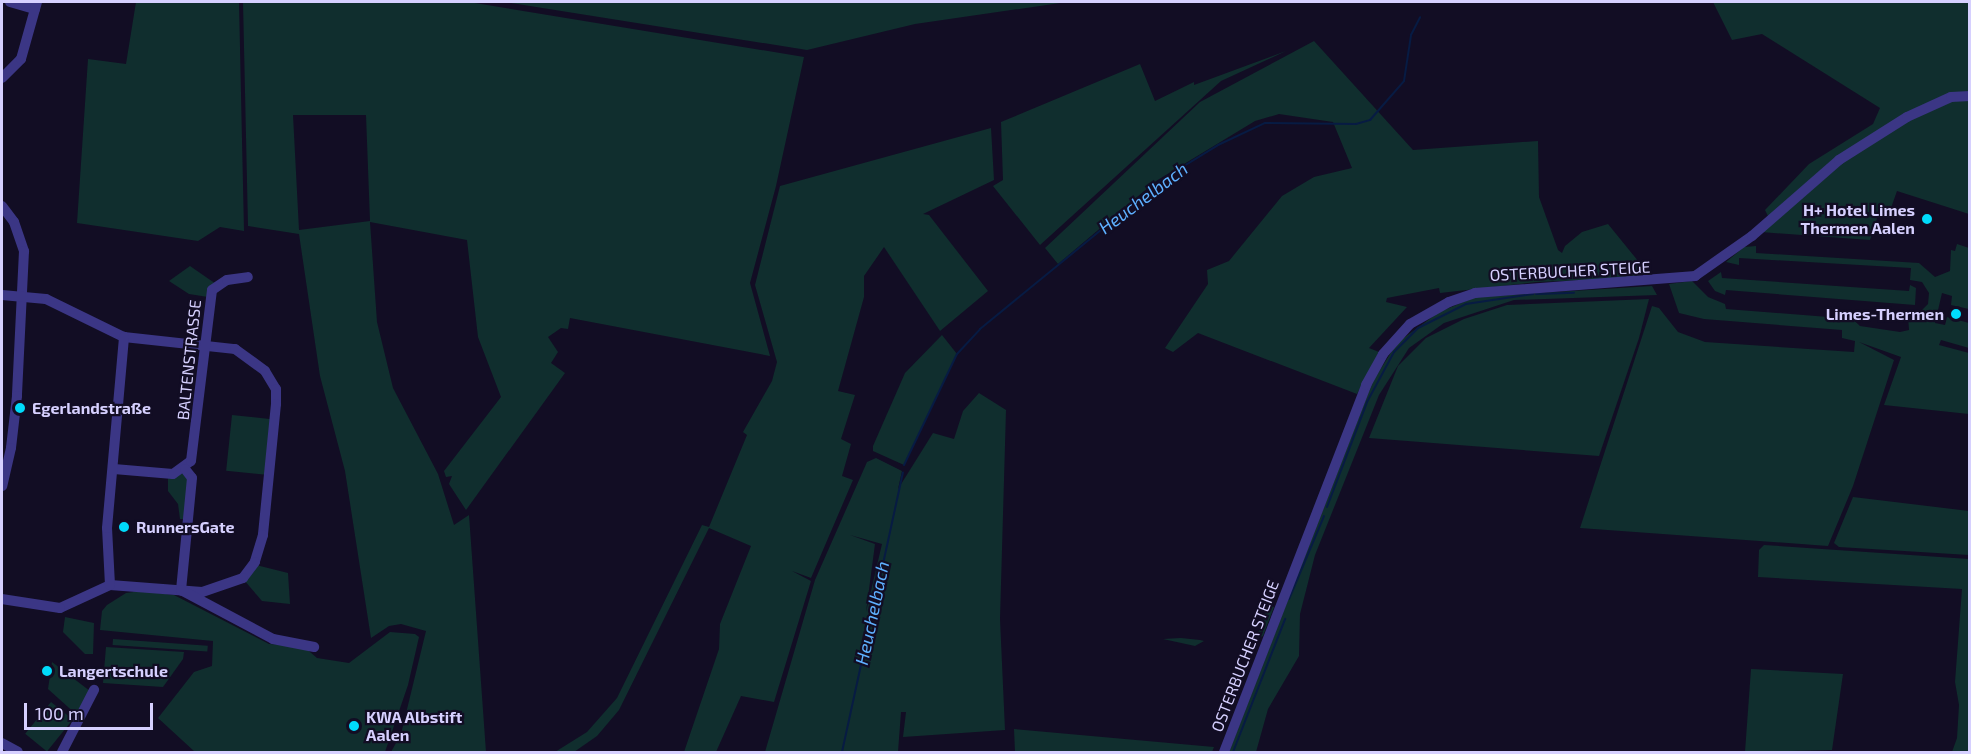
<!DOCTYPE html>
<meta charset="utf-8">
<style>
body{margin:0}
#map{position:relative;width:1971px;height:754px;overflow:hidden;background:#120d24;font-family:"Exo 2",sans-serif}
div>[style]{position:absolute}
.green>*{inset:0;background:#102e2e;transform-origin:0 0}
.stream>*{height:2px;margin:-1px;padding:0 1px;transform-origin:1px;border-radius:1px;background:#071b43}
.street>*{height:10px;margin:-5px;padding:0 5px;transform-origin:5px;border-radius:5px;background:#3b3685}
.dots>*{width:16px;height:16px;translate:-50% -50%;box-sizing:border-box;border:3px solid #120d24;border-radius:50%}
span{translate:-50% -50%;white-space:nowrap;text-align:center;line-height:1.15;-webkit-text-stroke:4.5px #120d24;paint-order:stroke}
.poi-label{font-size:16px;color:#d6d0ff;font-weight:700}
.right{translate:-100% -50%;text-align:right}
.left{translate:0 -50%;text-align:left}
.street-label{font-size:16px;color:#d6d0ff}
.water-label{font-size:18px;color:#5eb0ff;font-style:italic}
.frame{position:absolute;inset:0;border:3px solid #d6d0ff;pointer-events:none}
.scale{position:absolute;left:24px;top:703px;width:129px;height:27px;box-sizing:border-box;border:3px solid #d6d0ff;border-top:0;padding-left:8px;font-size:18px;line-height:21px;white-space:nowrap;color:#d6d0ff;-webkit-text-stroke:4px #120d24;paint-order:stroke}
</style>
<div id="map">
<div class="green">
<div style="clip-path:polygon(136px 2px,239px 2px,244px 231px,220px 227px,198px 241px,77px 223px,88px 59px,126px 64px)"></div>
<div style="clip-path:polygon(evenodd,243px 2px,469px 2px,804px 57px,776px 186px,750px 283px,770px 356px,570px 318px,568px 329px,561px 328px,548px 337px,558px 352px,551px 363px,565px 373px,466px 510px,449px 484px,452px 476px,446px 477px,444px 471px,501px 397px,478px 337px,467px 240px,370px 222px,377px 322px,393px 388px,438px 474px,454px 525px,469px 515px,486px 752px,391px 752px,401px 734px,426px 631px,401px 624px,389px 626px,371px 638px,345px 471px,320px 376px,299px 234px,248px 226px,243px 2px,293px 115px,366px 115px,370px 221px,299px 230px,293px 115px)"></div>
<div style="clip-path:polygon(505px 2px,1067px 2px,915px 24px,807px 50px)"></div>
<div style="clip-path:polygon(1713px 2px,1969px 2px,1969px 214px,1897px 191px,1891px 208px,1881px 206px,1870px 240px,1761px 232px,1769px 218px,1765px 210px,1809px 164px,1873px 124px,1880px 108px,1762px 34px,1732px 40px)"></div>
<div style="clip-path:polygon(1314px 41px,1413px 150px,1538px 141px,1539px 197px,1558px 250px,1562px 253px,1565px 246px,1582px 232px,1608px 224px,1643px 267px,1640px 278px,1536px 282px,1440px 293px,1439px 288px,1387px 298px,1386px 302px,1407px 307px,1369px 348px,1379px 352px,1357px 394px,1198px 333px,1173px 352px,1165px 348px,1208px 284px,1207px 270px,1229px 261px,1282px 196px,1314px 177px,1352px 168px,1333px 122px,1279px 114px,1255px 121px,1156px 181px,1058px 264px,1045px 248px,1200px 102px)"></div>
<div style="clip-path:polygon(1286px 51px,1221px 81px,1040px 245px,993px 186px,1003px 180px,1001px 122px,1140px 64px,1155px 101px,1194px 82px,1194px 85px)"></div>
<div style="clip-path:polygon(991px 128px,994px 180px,923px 214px,929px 215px,988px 291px,940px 331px,884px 247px,864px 276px,864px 297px,838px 391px,855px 395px,841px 439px,851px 444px,842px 476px,853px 480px,811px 578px,792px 571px,811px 581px,774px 702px,741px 696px,716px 752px,684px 752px,719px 649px,720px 624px,751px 546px,709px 528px,619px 710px,597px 736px,574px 752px,555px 752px,587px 732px,617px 698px,702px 525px,709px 527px,747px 435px,743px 432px,772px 381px,777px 362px,755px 285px,780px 186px)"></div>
<div style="clip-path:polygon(1957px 244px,1969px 248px,1969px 309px,1951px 305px,1952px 296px,1942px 293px,1935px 323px,1945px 325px,1947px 317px,1969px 323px,1969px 348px,1941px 340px,1939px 345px,1969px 353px,1969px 414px,1884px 405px,1901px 357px,1859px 342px,1894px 360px,1853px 486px,1828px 546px,1580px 528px,1652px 306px,1659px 308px,1678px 332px,1705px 342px,1854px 352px,1855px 341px,1842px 338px,1842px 330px,1704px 319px,1679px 313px,1669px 284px,1692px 281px,1708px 297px,1725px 304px,1726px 309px,1841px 318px,1842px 312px,1846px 313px,1860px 326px,1900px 332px,1909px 330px,1908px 316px,1916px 316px,1928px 304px,1929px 293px,1922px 282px,1910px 280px,1911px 268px,1739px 258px,1739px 265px,1726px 262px,1744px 247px,1756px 246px,1756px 253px,1919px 263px,1935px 277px,1950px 271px,1951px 250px,1955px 251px)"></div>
<div style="clip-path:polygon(190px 266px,216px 284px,208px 297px,189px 294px,169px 281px)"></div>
<div style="clip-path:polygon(1721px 272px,1722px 278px,1909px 291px,1910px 285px,1916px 288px,1915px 305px,1726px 290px,1725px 295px,1715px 291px,1708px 281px)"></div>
<div style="clip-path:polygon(1652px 286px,1657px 295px,1514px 300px,1444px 323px,1409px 348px,1379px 395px,1315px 555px,1300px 614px,1299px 656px,1268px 709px,1256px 752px,1229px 752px,1373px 381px,1397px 343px,1439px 312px,1476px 297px)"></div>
<div style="clip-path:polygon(1649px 299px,1639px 338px,1599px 456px,1369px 438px,1398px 366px,1426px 338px,1464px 319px,1507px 305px)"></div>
<div style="clip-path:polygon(942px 335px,957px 354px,904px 465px,873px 451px,873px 446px,905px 373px)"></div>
<div style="clip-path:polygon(evenodd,979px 393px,1006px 410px,1000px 619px,1005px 730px,903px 737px,906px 712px,901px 712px,898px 752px,765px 752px,815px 580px,867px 462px,876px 458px,902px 471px,898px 489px,933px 433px,954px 439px,963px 411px,979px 393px,850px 535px,882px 544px,866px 612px,875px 544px,850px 535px)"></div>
<div style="left:232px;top:415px;width:40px;height:56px;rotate:6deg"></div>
<div style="clip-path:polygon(184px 473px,190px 478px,187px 519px,180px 519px,178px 504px,168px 491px,168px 477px)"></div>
<div style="clip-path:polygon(1853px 497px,1969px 511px,1969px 555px,1839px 547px,1834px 543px)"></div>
<div style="clip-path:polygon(1764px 545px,1969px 559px,1969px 752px,1952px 752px,1957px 738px,1959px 705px,1955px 682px,1962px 589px,1758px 577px,1759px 550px)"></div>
<div style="clip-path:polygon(256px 565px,288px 573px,290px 604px,262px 601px,244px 580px)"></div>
<div style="clip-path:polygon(141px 591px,174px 595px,269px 644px,303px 646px,317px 658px,349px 663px,390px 632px,415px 634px,419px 637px,408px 685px,385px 752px,195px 752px,158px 718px,194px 672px,212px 666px,213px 641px,100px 630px,102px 611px,107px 605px,126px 593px)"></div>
<div style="clip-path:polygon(1268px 605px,1274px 607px,1263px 636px,1256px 639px)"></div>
<div style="clip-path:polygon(65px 617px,94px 623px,93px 654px,85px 654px,63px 632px)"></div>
<div style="clip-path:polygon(1181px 638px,1200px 640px,1204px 641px,1195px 646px,1163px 639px)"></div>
<div style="left:113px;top:639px;width:95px;height:6px;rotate:4deg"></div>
<div style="clip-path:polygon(106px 647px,184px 652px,183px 659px,163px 687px,103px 683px)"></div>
<div style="clip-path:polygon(52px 662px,90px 691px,78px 716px,48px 689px)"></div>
<div style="clip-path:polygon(1751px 669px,1843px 674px,1832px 750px,1745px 752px)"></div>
<div style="left:51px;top:702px;width:28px;height:41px;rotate:39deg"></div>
<div style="clip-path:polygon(1014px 729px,1214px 747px,1212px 752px,1015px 752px)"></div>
</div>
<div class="stream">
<div style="left:1536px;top:294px;width:38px;rotate:-2deg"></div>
<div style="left:904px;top:465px;width:123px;rotate:-64.5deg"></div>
<div style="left:957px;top:354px;width:34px;rotate:-47deg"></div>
<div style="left:980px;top:329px;width:240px;rotate:-39.3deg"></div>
<div style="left:1166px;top:177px;width:61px;rotate:-31.6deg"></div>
<div style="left:1218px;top:145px;width:52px;rotate:-25.1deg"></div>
<div style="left:1265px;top:123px;width:91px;rotate:0.6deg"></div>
<div style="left:1356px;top:124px;width:15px;rotate:-16deg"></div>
<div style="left:1370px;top:120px;width:52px;rotate:-48.9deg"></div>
<div style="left:1404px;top:81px;width:47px;rotate:-81.3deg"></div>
<div style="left:1411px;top:35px;width:20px;rotate:-63deg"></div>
<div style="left:1327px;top:507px;width:112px;rotate:-69.1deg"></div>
<div style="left:1367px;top:402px;width:57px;rotate:-61.6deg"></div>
<div style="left:1394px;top:352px;width:34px;rotate:-45deg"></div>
<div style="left:1418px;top:328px;width:54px;rotate:-26.6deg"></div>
<div style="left:1466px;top:304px;width:68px;rotate:-8.5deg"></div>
<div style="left:1289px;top:599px;width:90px;rotate:-67.1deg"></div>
<div style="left:842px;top:752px;width:286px;rotate:-77.7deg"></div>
<div style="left:1233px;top:752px;width:143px;rotate:-68.6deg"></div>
</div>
<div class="street">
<div style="left:10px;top:2px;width:26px;rotate:16deg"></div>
<div style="left:2px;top:78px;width:27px;rotate:-45deg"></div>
<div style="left:21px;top:59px;width:59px;rotate:-74.3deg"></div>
<div style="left:2px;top:206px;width:20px;rotate:53deg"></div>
<div style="left:14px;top:222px;width:31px;rotate:71deg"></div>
<div style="left:24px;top:251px;width:145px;rotate:92.8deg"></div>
<div style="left:17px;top:396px;width:52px;rotate:96.6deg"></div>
<div style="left:11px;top:448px;width:39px;rotate:103deg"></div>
<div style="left:2px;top:295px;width:44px;rotate:5.2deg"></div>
<div style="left:46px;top:299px;width:87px;rotate:26deg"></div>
<div style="left:124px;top:337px;width:112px;rotate:6.2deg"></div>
<div style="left:235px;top:349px;width:37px;rotate:36deg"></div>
<div style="left:265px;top:371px;width:21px;rotate:59deg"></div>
<div style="left:276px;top:389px;width:15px;rotate:90deg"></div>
<div style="left:276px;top:404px;width:132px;rotate:95.7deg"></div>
<div style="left:263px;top:535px;width:28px;rotate:107deg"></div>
<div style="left:255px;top:562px;width:20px;rotate:127deg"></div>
<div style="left:243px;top:578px;width:43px;rotate:161.1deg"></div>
<div style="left:202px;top:592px;width:92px;rotate:-175.6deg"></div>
<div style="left:110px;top:585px;width:55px;rotate:155.3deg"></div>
<div style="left:60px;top:608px;width:59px;rotate:-171.2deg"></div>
<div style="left:114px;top:469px;width:59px;rotate:4.8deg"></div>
<div style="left:173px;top:474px;width:22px;rotate:-36deg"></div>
<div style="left:191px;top:461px;width:172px;rotate:-83deg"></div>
<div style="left:212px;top:290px;width:18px;rotate:-34deg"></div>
<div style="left:227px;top:280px;width:21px;rotate:-8deg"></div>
<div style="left:185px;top:469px;width:11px;rotate:52deg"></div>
<div style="left:192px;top:478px;width:113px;rotate:95.6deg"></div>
<div style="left:181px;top:590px;width:104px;rotate:28deg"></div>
<div style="left:273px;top:639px;width:42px;rotate:11deg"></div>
<div style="left:110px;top:585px;width:57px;rotate:-93deg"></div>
<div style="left:107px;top:528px;width:192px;rotate:-84.9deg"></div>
<div style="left:2px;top:743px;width:18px;rotate:29deg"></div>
<div style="left:62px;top:752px;width:70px;rotate:-62.7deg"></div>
<div style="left:1224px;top:752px;width:394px;rotate:-68.8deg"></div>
<div style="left:1366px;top:385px;width:35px;rotate:-61deg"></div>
<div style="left:1383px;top:354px;width:40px;rotate:-48deg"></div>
<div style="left:1410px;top:324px;width:45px;rotate:-29.4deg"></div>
<div style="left:1449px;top:302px;width:28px;rotate:-19deg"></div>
<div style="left:1475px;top:293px;width:221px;rotate:-4.4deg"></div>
<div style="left:1695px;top:276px;width:70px;rotate:-35.1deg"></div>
<div style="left:1752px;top:236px;width:116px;rotate:-41.1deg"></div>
<div style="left:1839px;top:160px;width:80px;rotate:-32.3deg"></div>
<div style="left:1907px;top:117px;width:48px;rotate:-24.4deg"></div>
<div style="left:1951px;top:97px;width:19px;rotate:-3deg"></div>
</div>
<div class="dots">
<div style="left:1927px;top:219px;background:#00dbfb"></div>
<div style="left:1956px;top:314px;background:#00dbfb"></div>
<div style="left:20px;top:408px;background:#00dbfb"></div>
<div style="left:124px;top:527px;background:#00dbfb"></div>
<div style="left:47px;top:671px;background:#00dbfb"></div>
<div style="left:354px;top:726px;background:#00dbfb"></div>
</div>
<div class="poi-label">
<span class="right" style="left:1915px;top:219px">H+ Hotel Limes<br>Thermen Aalen</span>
<span class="right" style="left:1944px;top:314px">Limes-Thermen</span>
<span class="left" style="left:32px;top:408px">Egerlandstraße</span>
<span class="left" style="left:136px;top:527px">RunnersGate</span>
<span class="left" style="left:59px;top:671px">Langertschule</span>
<span class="left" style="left:366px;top:726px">KWA Albstift<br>Aalen</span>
</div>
<div class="street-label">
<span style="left:1570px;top:271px;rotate:-3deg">OSTERBUCHER STEIGE</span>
<span style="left:189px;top:360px;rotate:-84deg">BALTENSTRASSE</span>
<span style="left:1245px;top:656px;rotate:-69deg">OSTERBUCHER STEIGE</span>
</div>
<div class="water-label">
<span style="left:1143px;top:198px;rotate:-37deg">Heuchelbach</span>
<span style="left:872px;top:613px;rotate:-78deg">Heuchelbach</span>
</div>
<div class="frame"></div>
<div class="scale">100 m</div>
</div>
